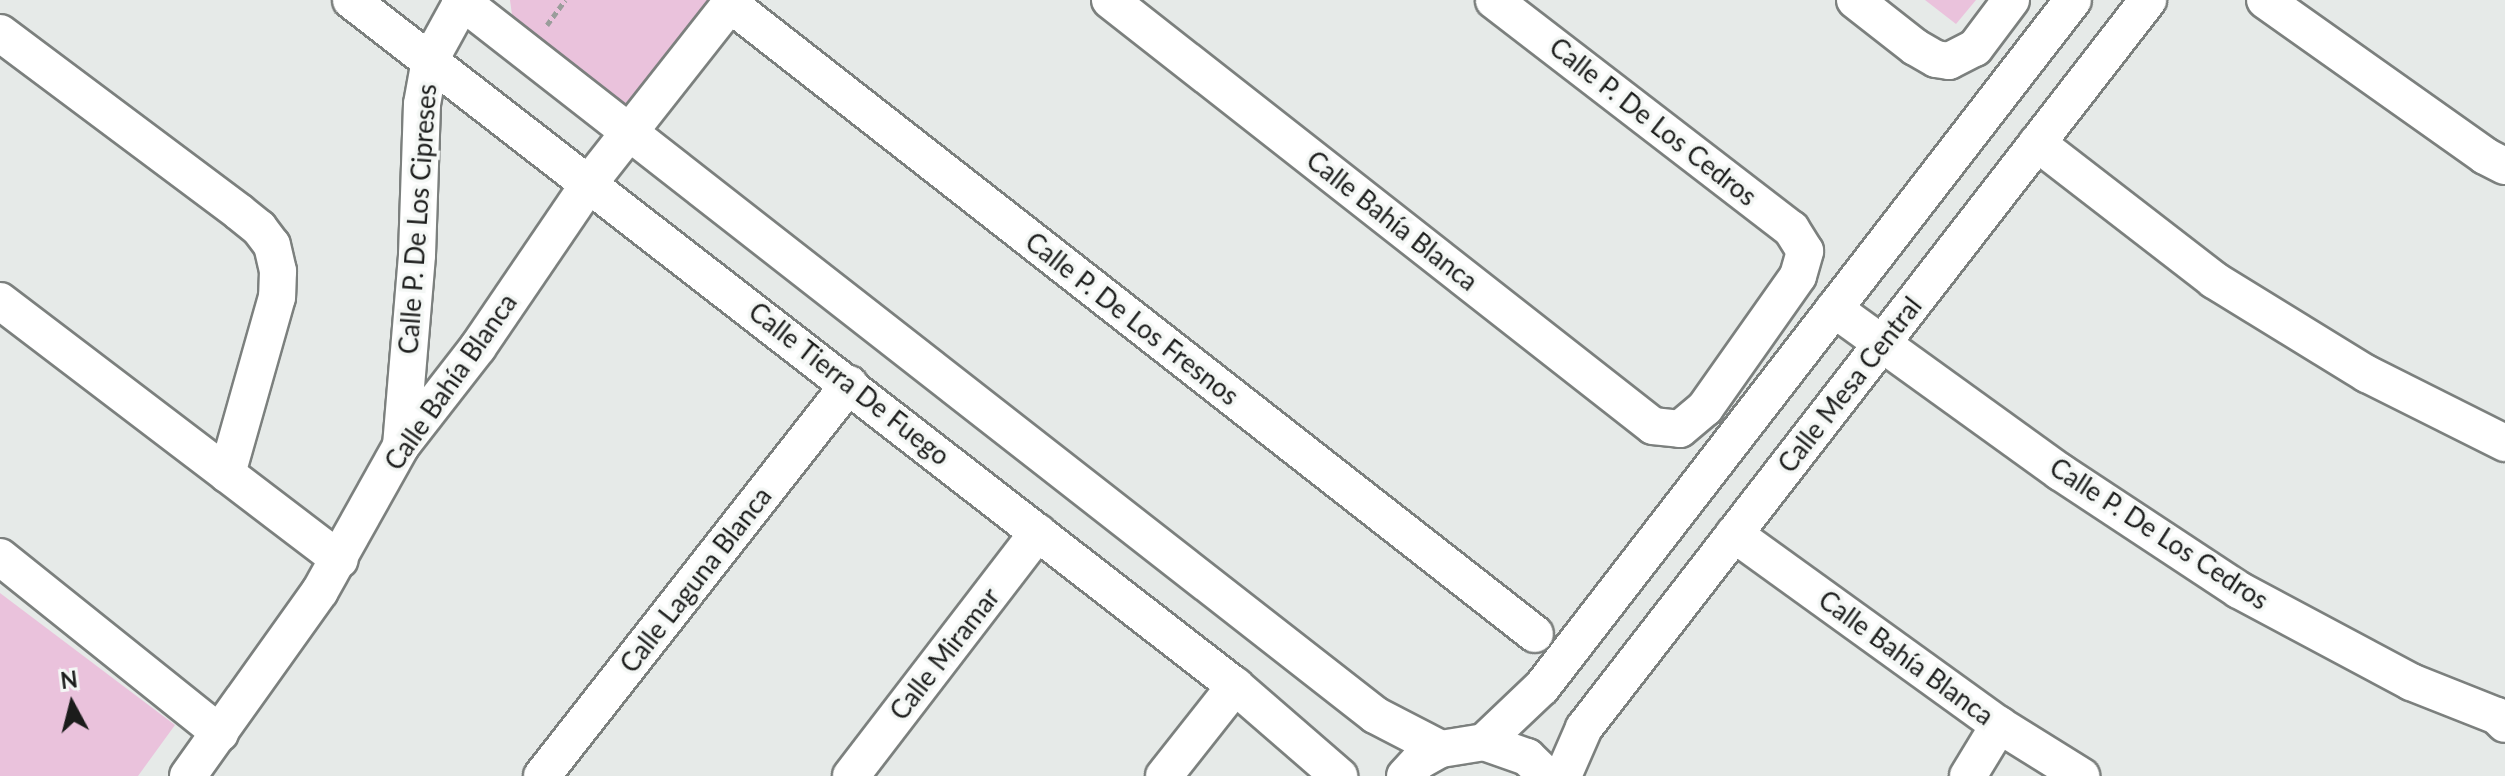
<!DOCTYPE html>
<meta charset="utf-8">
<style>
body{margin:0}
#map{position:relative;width:2505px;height:776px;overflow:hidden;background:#e6eae8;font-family:Lato,sans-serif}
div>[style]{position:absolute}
.green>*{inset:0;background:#eac2dc}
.path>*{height:5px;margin-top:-2.5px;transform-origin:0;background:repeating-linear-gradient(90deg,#9a9d9b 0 6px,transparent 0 10px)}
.roads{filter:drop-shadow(2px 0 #7c807e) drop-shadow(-2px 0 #7c807e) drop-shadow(0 2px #7c807e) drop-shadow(0 -2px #7c807e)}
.minor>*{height:36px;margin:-18px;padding:0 18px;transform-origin:18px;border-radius:18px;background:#fff}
span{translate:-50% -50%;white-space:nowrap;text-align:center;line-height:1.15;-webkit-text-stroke:7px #f4f7f5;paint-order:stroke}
.street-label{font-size:26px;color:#1b1c1b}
.north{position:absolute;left:32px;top:664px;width:80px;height:80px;-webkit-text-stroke:6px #f4f7f5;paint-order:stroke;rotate:353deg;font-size:22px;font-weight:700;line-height:32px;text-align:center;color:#1b1c1b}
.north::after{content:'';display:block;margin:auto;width:28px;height:36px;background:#1b1c1b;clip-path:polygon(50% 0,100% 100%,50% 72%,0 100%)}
</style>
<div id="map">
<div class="green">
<div style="clip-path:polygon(510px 0,719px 0,645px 97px,622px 104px,512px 15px)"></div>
<div style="clip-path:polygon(1925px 0,1976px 0,1956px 24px)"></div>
<div style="clip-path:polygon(0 593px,175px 725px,138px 776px,0 776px)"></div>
</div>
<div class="path">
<div style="left:547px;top:25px;width:31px;rotate:-54deg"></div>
</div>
<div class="roads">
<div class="minor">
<div style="left:351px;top:0;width:1119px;rotate:37.81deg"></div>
<div style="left:1235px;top:686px;width:138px;rotate:40.9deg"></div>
<div style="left:460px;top:0;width:1161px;rotate:38deg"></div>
<div style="left:1375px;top:715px;width:74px;rotate:27.3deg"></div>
<div style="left:1110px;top:0;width:690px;rotate:38.12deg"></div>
<div style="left:1653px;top:426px;width:27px;rotate:6deg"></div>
<div style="left:1680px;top:429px;width:33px;rotate:-40deg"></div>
<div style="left:1705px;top:408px;width:161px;rotate:-54.8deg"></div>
<div style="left:1798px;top:276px;width:26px;rotate:-74deg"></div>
<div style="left:1805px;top:251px;width:26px;rotate:-122deg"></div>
<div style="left:1791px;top:229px;width:375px;rotate:-142.4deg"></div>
<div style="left:1855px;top:0;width:76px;rotate:38.1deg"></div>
<div style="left:1915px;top:47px;width:24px;rotate:30deg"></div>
<div style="left:1936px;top:59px;width:13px;rotate:9deg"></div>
<div style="left:1949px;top:61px;width:29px;rotate:-27deg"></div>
<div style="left:1975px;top:48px;width:60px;rotate:-53.1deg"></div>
<div style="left:2265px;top:0;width:270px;rotate:35.3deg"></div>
<div style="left:2485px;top:156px;width:22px;rotate:27deg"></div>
<div style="left:730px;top:4px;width:1022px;rotate:38.05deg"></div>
<div style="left:0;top:33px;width:299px;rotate:36.8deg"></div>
<div style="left:239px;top:212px;width:26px;rotate:39deg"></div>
<div style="left:259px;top:228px;width:21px;rotate:53deg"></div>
<div style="left:272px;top:245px;width:27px;rotate:77deg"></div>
<div style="left:278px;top:271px;width:26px;rotate:92deg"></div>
<div style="left:277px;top:297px;width:184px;rotate:105.8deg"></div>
<div style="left:2037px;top:143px;width:224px;rotate:37.7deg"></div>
<div style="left:2214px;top:280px;width:180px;rotate:31.6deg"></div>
<div style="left:2367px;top:374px;width:154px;rotate:26.6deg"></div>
<div style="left:0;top:301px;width:427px;rotate:37.3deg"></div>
<div style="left:1834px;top:309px;width:279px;rotate:35.8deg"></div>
<div style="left:2060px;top:472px;width:214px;rotate:33.4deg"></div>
<div style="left:2239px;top:590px;width:195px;rotate:28.1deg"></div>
<div style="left:2411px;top:682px;width:92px;rotate:21.6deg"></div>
<div style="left:2497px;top:716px;width:11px;rotate:45deg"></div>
<div style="left:401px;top:446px;width:192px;rotate:-85.2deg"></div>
<div style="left:417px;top:255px;width:151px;rotate:-88.1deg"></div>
<div style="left:422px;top:104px;width:45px;rotate:-79.7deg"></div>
<div style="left:430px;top:60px;width:68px;rotate:-61.2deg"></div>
<div style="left:1734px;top:534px;width:327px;rotate:35.8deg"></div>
<div style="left:1999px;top:725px;width:97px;rotate:31.9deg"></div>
<div style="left:0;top:557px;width:282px;rotate:38.7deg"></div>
<div style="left:1484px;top:742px;width:80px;rotate:-43.5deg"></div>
<div style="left:1542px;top:687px;width:868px;rotate:-52.3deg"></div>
<div style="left:188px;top:776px;width:227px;rotate:-54.5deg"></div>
<div style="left:320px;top:591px;width:166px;rotate:-60.8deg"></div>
<div style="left:401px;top:446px;width:125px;rotate:-52.1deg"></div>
<div style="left:478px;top:347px;width:199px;rotate:-55.8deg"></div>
<div style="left:590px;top:182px;width:231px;rotate:-51.8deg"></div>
<div style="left:542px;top:776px;width:498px;rotate:-51.9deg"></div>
<div style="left:851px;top:776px;width:307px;rotate:-52.5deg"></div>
<div style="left:1164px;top:776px;width:115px;rotate:-51.7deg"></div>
<div style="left:1405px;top:776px;width:21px;rotate:-47deg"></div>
<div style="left:1419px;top:761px;width:25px;rotate:-29deg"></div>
<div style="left:1441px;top:749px;width:44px;rotate:-9.2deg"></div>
<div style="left:1484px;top:742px;width:46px;rotate:19.2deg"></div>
<div style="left:1527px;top:757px;width:28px;rotate:44deg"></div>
<div style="left:1563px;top:776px;width:52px;rotate:-66.4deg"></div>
<div style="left:1584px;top:728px;width:921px;rotate:-52.23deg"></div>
<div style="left:1968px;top:776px;width:60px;rotate:-58.7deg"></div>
</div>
</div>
<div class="street-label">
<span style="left:1653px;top:122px;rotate:38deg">Calle P. De Los Cedros</span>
<span style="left:418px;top:219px;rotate:-86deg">Calle P. De Los Cipreses</span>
<span style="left:1392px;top:221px;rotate:38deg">Calle Bahía Blanca</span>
<span style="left:1132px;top:319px;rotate:38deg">Calle P. De Los Fresnos</span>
<span style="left:451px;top:382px;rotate:-55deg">Calle Bahía Blanca</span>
<span style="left:849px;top:384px;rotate:38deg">Calle Tierra De Fuego</span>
<span style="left:1850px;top:385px;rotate:-52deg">Calle Mesa Central</span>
<span style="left:2159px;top:534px;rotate:33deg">Calle P. De Los Cedros</span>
<span style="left:696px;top:580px;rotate:-52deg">Calle Laguna Blanca</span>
<span style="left:945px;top:654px;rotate:-52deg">Calle Miramar</span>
<span style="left:1906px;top:658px;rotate:36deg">Calle Bahía Blanca</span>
</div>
<div class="north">N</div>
</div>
